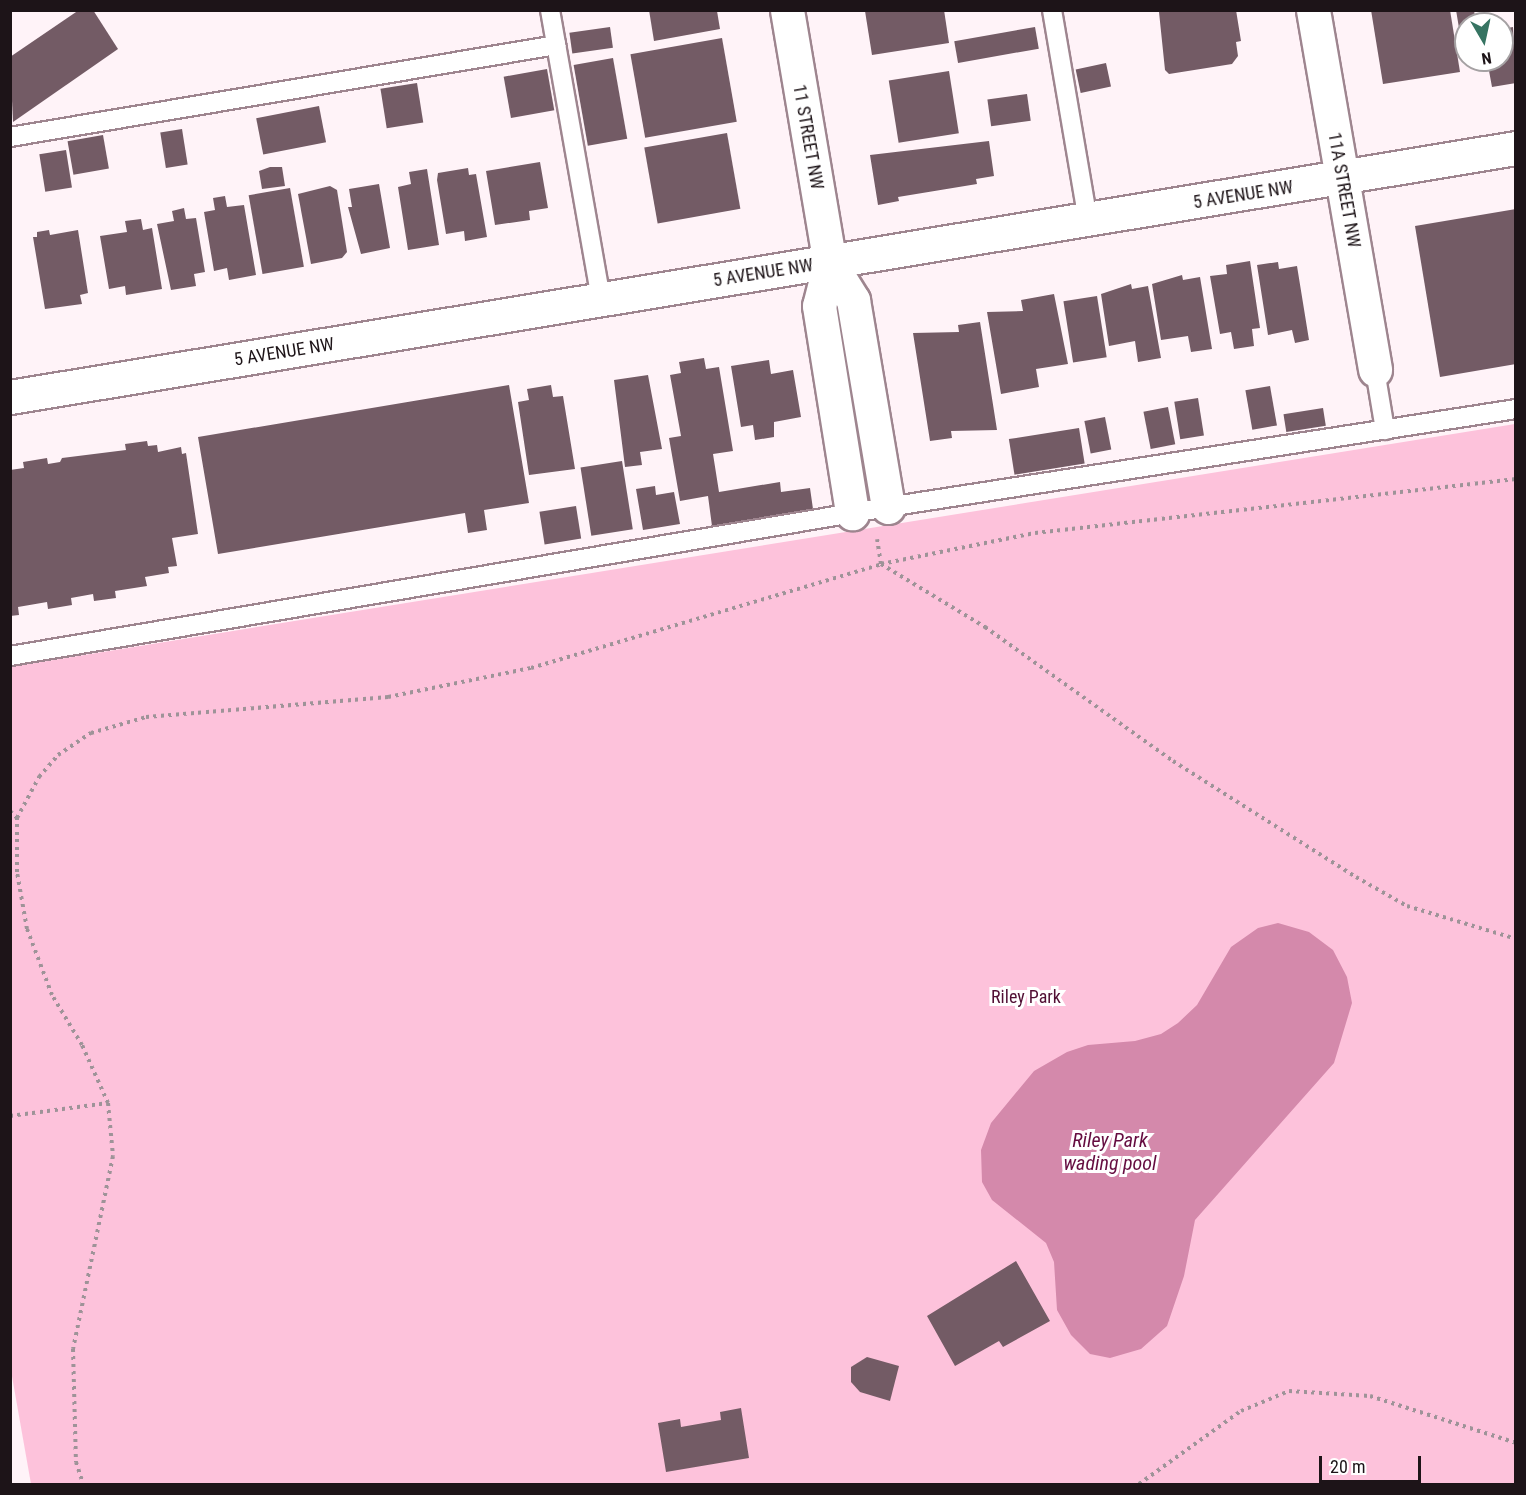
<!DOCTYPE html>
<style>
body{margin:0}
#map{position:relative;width:1526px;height:1495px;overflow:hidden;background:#fff3f8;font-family:"Roboto Condensed",sans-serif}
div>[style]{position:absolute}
.green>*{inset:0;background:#fdc2db}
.water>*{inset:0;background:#d489ab}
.building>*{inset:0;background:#735b65;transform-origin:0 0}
.path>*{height:4px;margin-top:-2px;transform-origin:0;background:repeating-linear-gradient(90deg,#9e9398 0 3px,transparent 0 7.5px)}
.roads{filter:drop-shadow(2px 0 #9e858f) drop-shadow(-2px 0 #9e858f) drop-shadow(0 2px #9e858f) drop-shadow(0 -2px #9e858f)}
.lane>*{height:18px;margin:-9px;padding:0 9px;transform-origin:9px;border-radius:9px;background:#fff}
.street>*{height:33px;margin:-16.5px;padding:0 16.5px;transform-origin:16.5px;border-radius:16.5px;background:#fff}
.secondary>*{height:33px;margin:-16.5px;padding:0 16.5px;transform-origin:16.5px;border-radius:16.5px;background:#fff}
span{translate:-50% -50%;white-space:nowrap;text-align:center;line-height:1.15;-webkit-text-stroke:6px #fff;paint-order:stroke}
.street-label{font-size:18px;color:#1d1418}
.park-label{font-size:18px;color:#510f34}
.water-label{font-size:20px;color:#650c40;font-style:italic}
.frame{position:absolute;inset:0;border:12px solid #1d1418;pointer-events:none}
.north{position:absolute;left:1454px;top:12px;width:60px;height:60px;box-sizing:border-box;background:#fff;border:2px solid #a5a1a3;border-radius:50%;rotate:171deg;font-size:16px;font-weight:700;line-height:24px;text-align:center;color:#1d1418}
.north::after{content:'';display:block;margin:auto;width:21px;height:27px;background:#367462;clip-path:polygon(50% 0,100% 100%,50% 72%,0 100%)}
.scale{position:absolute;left:1319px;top:1456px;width:102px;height:27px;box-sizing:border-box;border:3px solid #1d1418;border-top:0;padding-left:8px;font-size:18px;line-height:21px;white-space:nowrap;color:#1d1418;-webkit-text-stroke:4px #fff;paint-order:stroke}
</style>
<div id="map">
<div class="green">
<div style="clip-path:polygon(1515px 424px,1515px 1484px,31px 1484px,10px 1365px,10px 667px)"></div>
</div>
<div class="water">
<div style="clip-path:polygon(1278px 923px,1309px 932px,1333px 950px,1347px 977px,1352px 1003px,1334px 1063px,1195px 1220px,1184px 1276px,1167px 1326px,1141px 1349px,1110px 1358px,1090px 1354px,1071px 1335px,1057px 1310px,1054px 1262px,1046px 1243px,992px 1200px,982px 1182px,981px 1150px,991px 1123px,1034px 1071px,1067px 1052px,1088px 1045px,1135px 1041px,1161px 1034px,1178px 1023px,1197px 1005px,1231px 947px,1258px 928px)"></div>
</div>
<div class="building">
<div style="clip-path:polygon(79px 10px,93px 10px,118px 49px,13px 122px,10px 57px)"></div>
<div style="clip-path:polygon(649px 10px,717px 11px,720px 29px,654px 41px)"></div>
<div style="clip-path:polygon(944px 10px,949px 43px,872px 55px,865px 11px)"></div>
<div style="clip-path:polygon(1236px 10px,1241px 41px,1236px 42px,1238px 56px,1232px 64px,1169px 74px,1165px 70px,1159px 12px)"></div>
<div style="clip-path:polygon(1371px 10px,1450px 10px,1460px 72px,1383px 84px)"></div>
<div style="clip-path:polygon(1456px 10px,1474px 10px,1476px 24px,1466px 24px,1466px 33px,1460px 34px)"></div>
<div style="left:610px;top:27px;width:21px;height:41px;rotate:82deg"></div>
<div style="left:1035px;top:27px;width:22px;height:82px;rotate:80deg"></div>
<div style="clip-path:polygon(1513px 27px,1516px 83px,1492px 87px,1487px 60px,1502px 60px,1502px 29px)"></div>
<div style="left:722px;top:38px;width:85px;height:93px;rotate:80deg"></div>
<div style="left:613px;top:58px;width:82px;height:40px;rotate:80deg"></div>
<div style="left:1106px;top:63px;width:24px;height:31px;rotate:78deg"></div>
<div style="left:547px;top:69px;width:42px;height:44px;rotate:80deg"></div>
<div style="left:949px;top:71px;width:63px;height:61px;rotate:81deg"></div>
<div style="left:417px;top:83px;width:40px;height:37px;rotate:81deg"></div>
<div style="left:1027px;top:94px;width:27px;height:40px;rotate:82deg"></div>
<div style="left:319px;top:106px;width:37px;height:64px;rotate:79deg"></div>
<div style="left:182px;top:129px;width:36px;height:22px;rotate:81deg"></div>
<div style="left:727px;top:133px;width:77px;height:84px;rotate:80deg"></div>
<div style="left:103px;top:135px;width:34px;height:36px;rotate:80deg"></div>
<div style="clip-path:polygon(989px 141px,994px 176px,976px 179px,977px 184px,898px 197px,899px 201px,878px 205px,870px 155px)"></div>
<div style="left:66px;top:150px;width:38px;height:27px;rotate:81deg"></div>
<div style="clip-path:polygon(540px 162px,548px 208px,529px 211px,530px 220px,495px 225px,486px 171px)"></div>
<div style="clip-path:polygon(270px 167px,282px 167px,285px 186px,262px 189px,259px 171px)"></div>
<div style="clip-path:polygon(468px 168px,469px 175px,476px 174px,487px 237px,465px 241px,464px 231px,446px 234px,437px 180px,438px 173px)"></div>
<div style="clip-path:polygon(427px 169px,439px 245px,408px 250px,398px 187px,411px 184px,409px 172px)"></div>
<div style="clip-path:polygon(379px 184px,390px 248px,361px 254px,348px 207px,352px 207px,349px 189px)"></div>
<div style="clip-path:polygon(330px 186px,337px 190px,347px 252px,342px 258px,311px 264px,298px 194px)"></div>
<div style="left:290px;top:188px;width:80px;height:42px;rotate:80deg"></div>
<div style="clip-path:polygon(225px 196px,227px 207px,244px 205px,256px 275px,229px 280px,227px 268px,214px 271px,204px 212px,215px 210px,213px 198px)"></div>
<div style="clip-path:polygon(184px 208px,186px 219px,196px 218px,205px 272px,194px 274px,196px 286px,171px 290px,157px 224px,174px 221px,172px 211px)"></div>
<div style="clip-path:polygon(1516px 209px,1516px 364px,1440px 377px,1415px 226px)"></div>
<div style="clip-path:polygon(141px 219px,143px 230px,152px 228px,162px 289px,126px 295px,125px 286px,109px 289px,100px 236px,127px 232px,125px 221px)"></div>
<div style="clip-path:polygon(49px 230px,50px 235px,78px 230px,88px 293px,80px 295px,82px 304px,45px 309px,33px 237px,37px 237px,37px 232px)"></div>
<div style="clip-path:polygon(1250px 261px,1260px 328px,1252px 329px,1254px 346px,1234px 349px,1231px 332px,1220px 334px,1210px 276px,1227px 274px,1226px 265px)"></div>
<div style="clip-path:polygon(1278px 262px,1279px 269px,1297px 266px,1309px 340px,1295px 343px,1292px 330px,1268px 335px,1257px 265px)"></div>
<div style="clip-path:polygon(1182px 275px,1183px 280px,1200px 277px,1212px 349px,1191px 352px,1188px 336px,1161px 340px,1152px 284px)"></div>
<div style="clip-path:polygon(1131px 284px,1132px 289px,1148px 286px,1161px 358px,1138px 362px,1135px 341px,1109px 346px,1101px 294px)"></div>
<div style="clip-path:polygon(1054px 294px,1068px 364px,1036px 369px,1039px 387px,1001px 394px,987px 312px,1023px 311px,1021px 300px)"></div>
<div style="left:1097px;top:296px;width:62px;height:34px;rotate:81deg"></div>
<div style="clip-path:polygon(980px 322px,997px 430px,951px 431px,952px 438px,930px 441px,913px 333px,959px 332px,958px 325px)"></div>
<div style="clip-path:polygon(704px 358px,706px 369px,719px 367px,733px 451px,713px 454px,719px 492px,780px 482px,781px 492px,810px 488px,813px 509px,712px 526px,708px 496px,680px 501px,669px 438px,681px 436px,670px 375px,681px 373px,679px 362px)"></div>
<div style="clip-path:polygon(769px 360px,771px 374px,793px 370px,801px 417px,774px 422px,774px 437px,755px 440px,753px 425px,741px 427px,731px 366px)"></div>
<div style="clip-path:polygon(648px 375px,662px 449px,640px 452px,642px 465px,625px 467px,614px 380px)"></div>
<div style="clip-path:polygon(509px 385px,529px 503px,484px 510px,487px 530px,468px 533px,465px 513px,218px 554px,198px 437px)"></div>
<div style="clip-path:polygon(551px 385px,553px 397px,563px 396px,575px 469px,529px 475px,518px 402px,529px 400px,527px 389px)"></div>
<div style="left:1270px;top:386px;width:40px;height:25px;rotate:80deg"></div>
<div style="left:1198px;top:398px;width:38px;height:24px;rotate:81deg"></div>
<div style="left:1168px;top:407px;width:38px;height:25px;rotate:79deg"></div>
<div style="left:1323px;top:408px;width:18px;height:40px;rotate:81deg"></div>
<div style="left:1105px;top:417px;width:33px;height:21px;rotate:79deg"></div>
<div style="left:1079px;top:428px;width:36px;height:71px;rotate:81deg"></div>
<div style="clip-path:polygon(147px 441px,148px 446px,157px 445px,158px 452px,181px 447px,182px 454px,186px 453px,198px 534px,172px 538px,177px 566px,168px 567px,169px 573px,145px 577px,147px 586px,115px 591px,116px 598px,94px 601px,93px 594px,71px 598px,72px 605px,48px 609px,47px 602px,18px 607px,19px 615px,10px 616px,10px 470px,24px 468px,23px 462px,47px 458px,48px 464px,60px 462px,62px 458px,126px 450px,125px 444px)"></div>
<div style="left:622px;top:461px;width:69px;height:42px;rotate:81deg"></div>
<div style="clip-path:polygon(655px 486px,656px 495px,674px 492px,680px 524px,643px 530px,636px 489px)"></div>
<div style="left:576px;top:506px;width:33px;height:37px;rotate:81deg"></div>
<div style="clip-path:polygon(1016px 1261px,1050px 1321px,1003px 1347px,999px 1341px,955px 1366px,927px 1316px)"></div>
<div style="clip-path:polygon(867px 1357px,899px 1366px,890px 1401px,860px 1392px,851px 1382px,851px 1367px)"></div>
<div style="clip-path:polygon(741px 1408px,749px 1458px,666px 1472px,658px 1423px,680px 1419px,681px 1427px,721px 1420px,720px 1412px)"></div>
</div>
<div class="path">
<div style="left:881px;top:564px;width:122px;rotate:31.2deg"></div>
<div style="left:985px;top:627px;width:231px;rotate:35.5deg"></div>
<div style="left:1173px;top:761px;width:217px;rotate:32.4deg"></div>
<div style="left:1356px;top:877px;width:59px;rotate:29.6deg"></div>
<div style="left:1407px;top:906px;width:114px;rotate:16.8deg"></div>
<div style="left:881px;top:564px;width:157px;rotate:-11.4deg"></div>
<div style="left:1035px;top:533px;width:484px;rotate:-6.4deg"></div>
<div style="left:10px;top:811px;width:10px;rotate:45deg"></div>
<div style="left:108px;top:1103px;width:64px;rotate:-114.1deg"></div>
<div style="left:82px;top:1045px;width:58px;rotate:-121deg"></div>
<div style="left:52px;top:995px;width:71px;rotate:-110.7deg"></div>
<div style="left:27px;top:929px;width:58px;rotate:-100deg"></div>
<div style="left:17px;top:872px;width:54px;rotate:-90deg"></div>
<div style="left:17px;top:818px;width:47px;rotate:-61.8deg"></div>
<div style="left:39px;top:777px;width:29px;rotate:-49deg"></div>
<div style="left:58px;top:755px;width:40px;rotate:-34deg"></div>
<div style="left:91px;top:733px;width:57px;rotate:-16.2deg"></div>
<div style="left:146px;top:717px;width:243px;rotate:-4.7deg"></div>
<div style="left:388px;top:697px;width:146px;rotate:-11.5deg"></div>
<div style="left:531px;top:668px;width:365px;rotate:-16.5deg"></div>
<div style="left:881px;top:564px;width:25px;rotate:-99deg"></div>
<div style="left:10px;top:1116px;width:99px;rotate:-7.6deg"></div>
<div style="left:108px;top:1103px;width:53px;rotate:84.6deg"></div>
<div style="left:113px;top:1156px;width:197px;rotate:101.7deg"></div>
<div style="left:73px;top:1349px;width:113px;rotate:88.5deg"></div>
<div style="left:76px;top:1462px;width:23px;rotate:72deg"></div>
<div style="left:1139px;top:1484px;width:125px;rotate:-35.6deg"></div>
<div style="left:1241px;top:1411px;width:52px;rotate:-22.6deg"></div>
<div style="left:1289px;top:1391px;width:81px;rotate:3.5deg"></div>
<div style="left:1370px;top:1396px;width:153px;rotate:17.8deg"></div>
</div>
<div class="roads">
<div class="lane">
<div style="left:550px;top:10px;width:294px;rotate:80deg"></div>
<div style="left:1052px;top:10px;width:214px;rotate:80.3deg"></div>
<div style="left:10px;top:137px;width:554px;rotate:-9.56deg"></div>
<div style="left:1375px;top:370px;width:61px;rotate:80.5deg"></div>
<div style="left:10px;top:656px;width:891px;rotate:-9.63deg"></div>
<div style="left:888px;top:507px;width:636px;rotate:-8.87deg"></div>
</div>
<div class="street">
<div style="left:787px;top:10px;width:257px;rotate:80.4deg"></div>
<div style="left:830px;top:263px;width:44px;rotate:58.1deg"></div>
<div style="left:853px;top:300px;width:210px;rotate:80.4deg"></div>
<div style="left:1313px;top:10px;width:365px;rotate:80.2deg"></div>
<div style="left:830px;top:263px;width:44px;rotate:104.3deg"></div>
<div style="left:819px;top:306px;width:210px;rotate:80.9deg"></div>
</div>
<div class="secondary">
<div style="left:10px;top:397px;width:1526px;rotate:-9.39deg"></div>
</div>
</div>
<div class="street-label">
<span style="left:808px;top:137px;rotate:80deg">11 STREET NW</span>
<span style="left:1344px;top:190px;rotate:80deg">11A STREET NW</span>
<span style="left:1243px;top:195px;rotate:-9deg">5 AVENUE NW</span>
<span style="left:763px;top:273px;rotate:-9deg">5 AVENUE NW</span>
<span style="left:284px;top:352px;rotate:-9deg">5 AVENUE NW</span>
</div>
<div class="park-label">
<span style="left:1026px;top:997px">Riley Park</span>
</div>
<div class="water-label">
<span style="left:1110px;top:1152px">Riley Park<br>wading pool</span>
</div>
<div class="frame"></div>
<div class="north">N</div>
<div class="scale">20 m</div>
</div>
